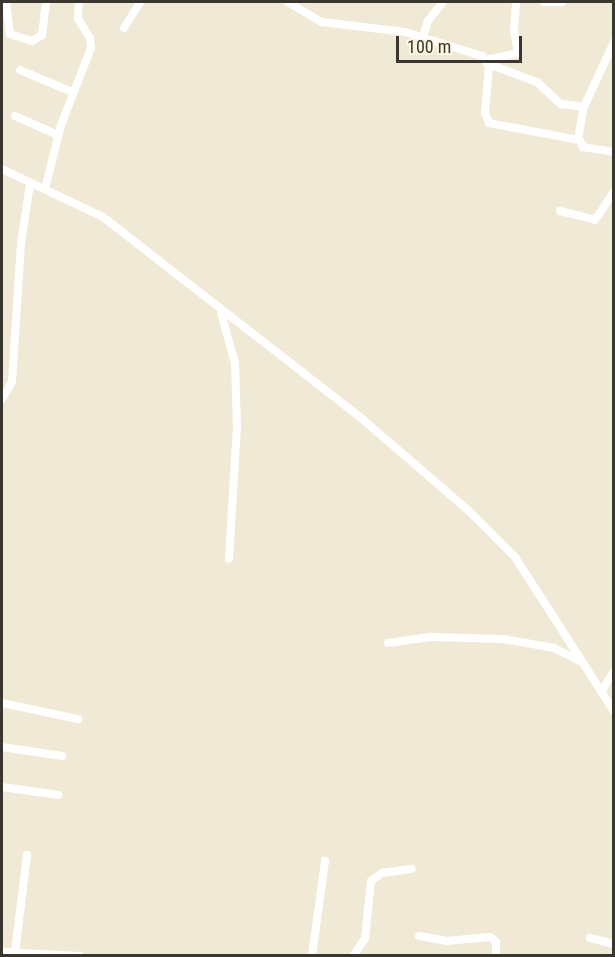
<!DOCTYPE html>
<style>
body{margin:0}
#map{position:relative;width:615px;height:957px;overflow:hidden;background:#f0e9d5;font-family:"Roboto Condensed",sans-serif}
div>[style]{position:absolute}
.minor>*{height:8px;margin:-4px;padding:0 4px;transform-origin:4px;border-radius:4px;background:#fff}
span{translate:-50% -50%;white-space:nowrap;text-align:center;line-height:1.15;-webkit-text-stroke:4.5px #fdf6e2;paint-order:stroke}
.frame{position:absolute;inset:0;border:3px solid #3a3730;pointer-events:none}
.scale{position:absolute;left:396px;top:36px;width:126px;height:27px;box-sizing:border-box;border:3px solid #3a3730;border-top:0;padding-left:8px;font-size:18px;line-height:21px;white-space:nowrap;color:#3a3730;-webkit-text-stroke:4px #fdf6e2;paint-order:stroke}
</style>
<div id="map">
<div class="minor">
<div style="left:6px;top:2px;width:32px;rotate:83deg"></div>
<div style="left:10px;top:34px;width:23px;rotate:18deg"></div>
<div style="left:32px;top:41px;width:12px;rotate:-31deg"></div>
<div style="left:42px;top:35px;width:33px;rotate:-83deg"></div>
<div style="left:288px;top:2px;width:39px;rotate:31deg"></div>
<div style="left:321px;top:22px;width:85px;rotate:6.8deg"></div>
<div style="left:405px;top:32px;width:81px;rotate:17.3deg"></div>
<div style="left:482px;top:56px;width:13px;rotate:58deg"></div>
<div style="left:489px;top:67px;width:46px;rotate:95deg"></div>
<div style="left:485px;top:113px;width:11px;rotate:68deg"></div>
<div style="left:489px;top:123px;width:92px;rotate:10.7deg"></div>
<div style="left:544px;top:2px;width:18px"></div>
<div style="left:124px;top:28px;width:31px;rotate:-58deg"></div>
<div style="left:423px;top:37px;width:17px;rotate:-73deg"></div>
<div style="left:428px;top:21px;width:24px;rotate:-52deg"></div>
<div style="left:614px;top:42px;width:72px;rotate:114.8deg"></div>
<div style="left:584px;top:107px;width:31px;rotate:101deg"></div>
<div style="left:578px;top:137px;width:11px;rotate:63deg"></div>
<div style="left:583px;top:147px;width:31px;rotate:9deg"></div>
<div style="left:486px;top:60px;width:33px;rotate:-12deg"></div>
<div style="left:518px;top:53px;width:22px;rotate:-100deg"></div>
<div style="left:514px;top:31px;width:29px;rotate:-86deg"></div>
<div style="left:488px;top:64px;width:52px;rotate:20.2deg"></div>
<div style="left:537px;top:82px;width:33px;rotate:43deg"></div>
<div style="left:561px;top:104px;width:23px;rotate:7deg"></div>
<div style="left:20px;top:70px;width:56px;rotate:22.9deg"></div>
<div style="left:15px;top:116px;width:47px;rotate:23.8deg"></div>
<div style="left:2px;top:169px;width:112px;rotate:25.4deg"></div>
<div style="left:103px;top:217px;width:326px;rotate:37.9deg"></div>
<div style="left:360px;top:417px;width:144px;rotate:40.8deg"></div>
<div style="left:469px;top:511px;width:65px;rotate:45deg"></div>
<div style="left:515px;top:557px;width:183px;rotate:57.3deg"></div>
<div style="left:45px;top:189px;width:66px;rotate:-76deg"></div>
<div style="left:61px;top:125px;width:83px;rotate:-68.7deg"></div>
<div style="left:91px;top:48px;width:10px;rotate:-96deg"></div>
<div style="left:90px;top:38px;width:22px;rotate:-122deg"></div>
<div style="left:78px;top:19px;width:17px;rotate:-87deg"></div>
<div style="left:560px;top:211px;width:36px;rotate:14deg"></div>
<div style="left:595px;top:220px;width:34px;rotate:-56deg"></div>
<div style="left:221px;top:313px;width:52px;rotate:74.4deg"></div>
<div style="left:235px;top:363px;width:64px;rotate:88.2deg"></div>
<div style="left:237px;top:427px;width:132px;rotate:93.5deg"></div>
<div style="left:2px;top:399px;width:20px;rotate:-60deg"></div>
<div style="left:12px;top:382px;width:139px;rotate:-86.3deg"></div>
<div style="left:21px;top:243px;width:60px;rotate:-81.3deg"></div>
<div style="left:388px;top:643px;width:42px;rotate:-8.1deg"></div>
<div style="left:430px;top:637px;width:74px;rotate:1.5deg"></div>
<div style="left:504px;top:639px;width:51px;rotate:10.2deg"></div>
<div style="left:554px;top:648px;width:29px;rotate:27deg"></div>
<div style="left:601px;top:692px;width:25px;rotate:-58deg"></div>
<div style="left:2px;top:703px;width:78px;rotate:11.9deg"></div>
<div style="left:2px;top:747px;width:61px;rotate:8.5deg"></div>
<div style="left:2px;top:787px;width:57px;rotate:8.1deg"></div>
<div style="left:419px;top:936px;width:27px;rotate:10deg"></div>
<div style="left:446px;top:941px;width:44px;rotate:-5.2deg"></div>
<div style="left:490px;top:937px;width:8px;rotate:40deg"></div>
<div style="left:496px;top:942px;width:14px;rotate:90deg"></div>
<div style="left:590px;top:938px;width:25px;rotate:14deg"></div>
<div style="left:2px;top:952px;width:78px;rotate:2.9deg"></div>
<div style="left:15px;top:952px;width:98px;rotate:-82.9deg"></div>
<div style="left:312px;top:956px;width:96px;rotate:-82.2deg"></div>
<div style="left:353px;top:956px;width:22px;rotate:-56deg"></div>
<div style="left:365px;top:938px;width:57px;rotate:-84deg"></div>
<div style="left:371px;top:881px;width:14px;rotate:-36deg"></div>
<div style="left:382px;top:873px;width:30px;rotate:-8deg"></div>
</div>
<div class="frame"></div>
<div class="scale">100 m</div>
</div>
